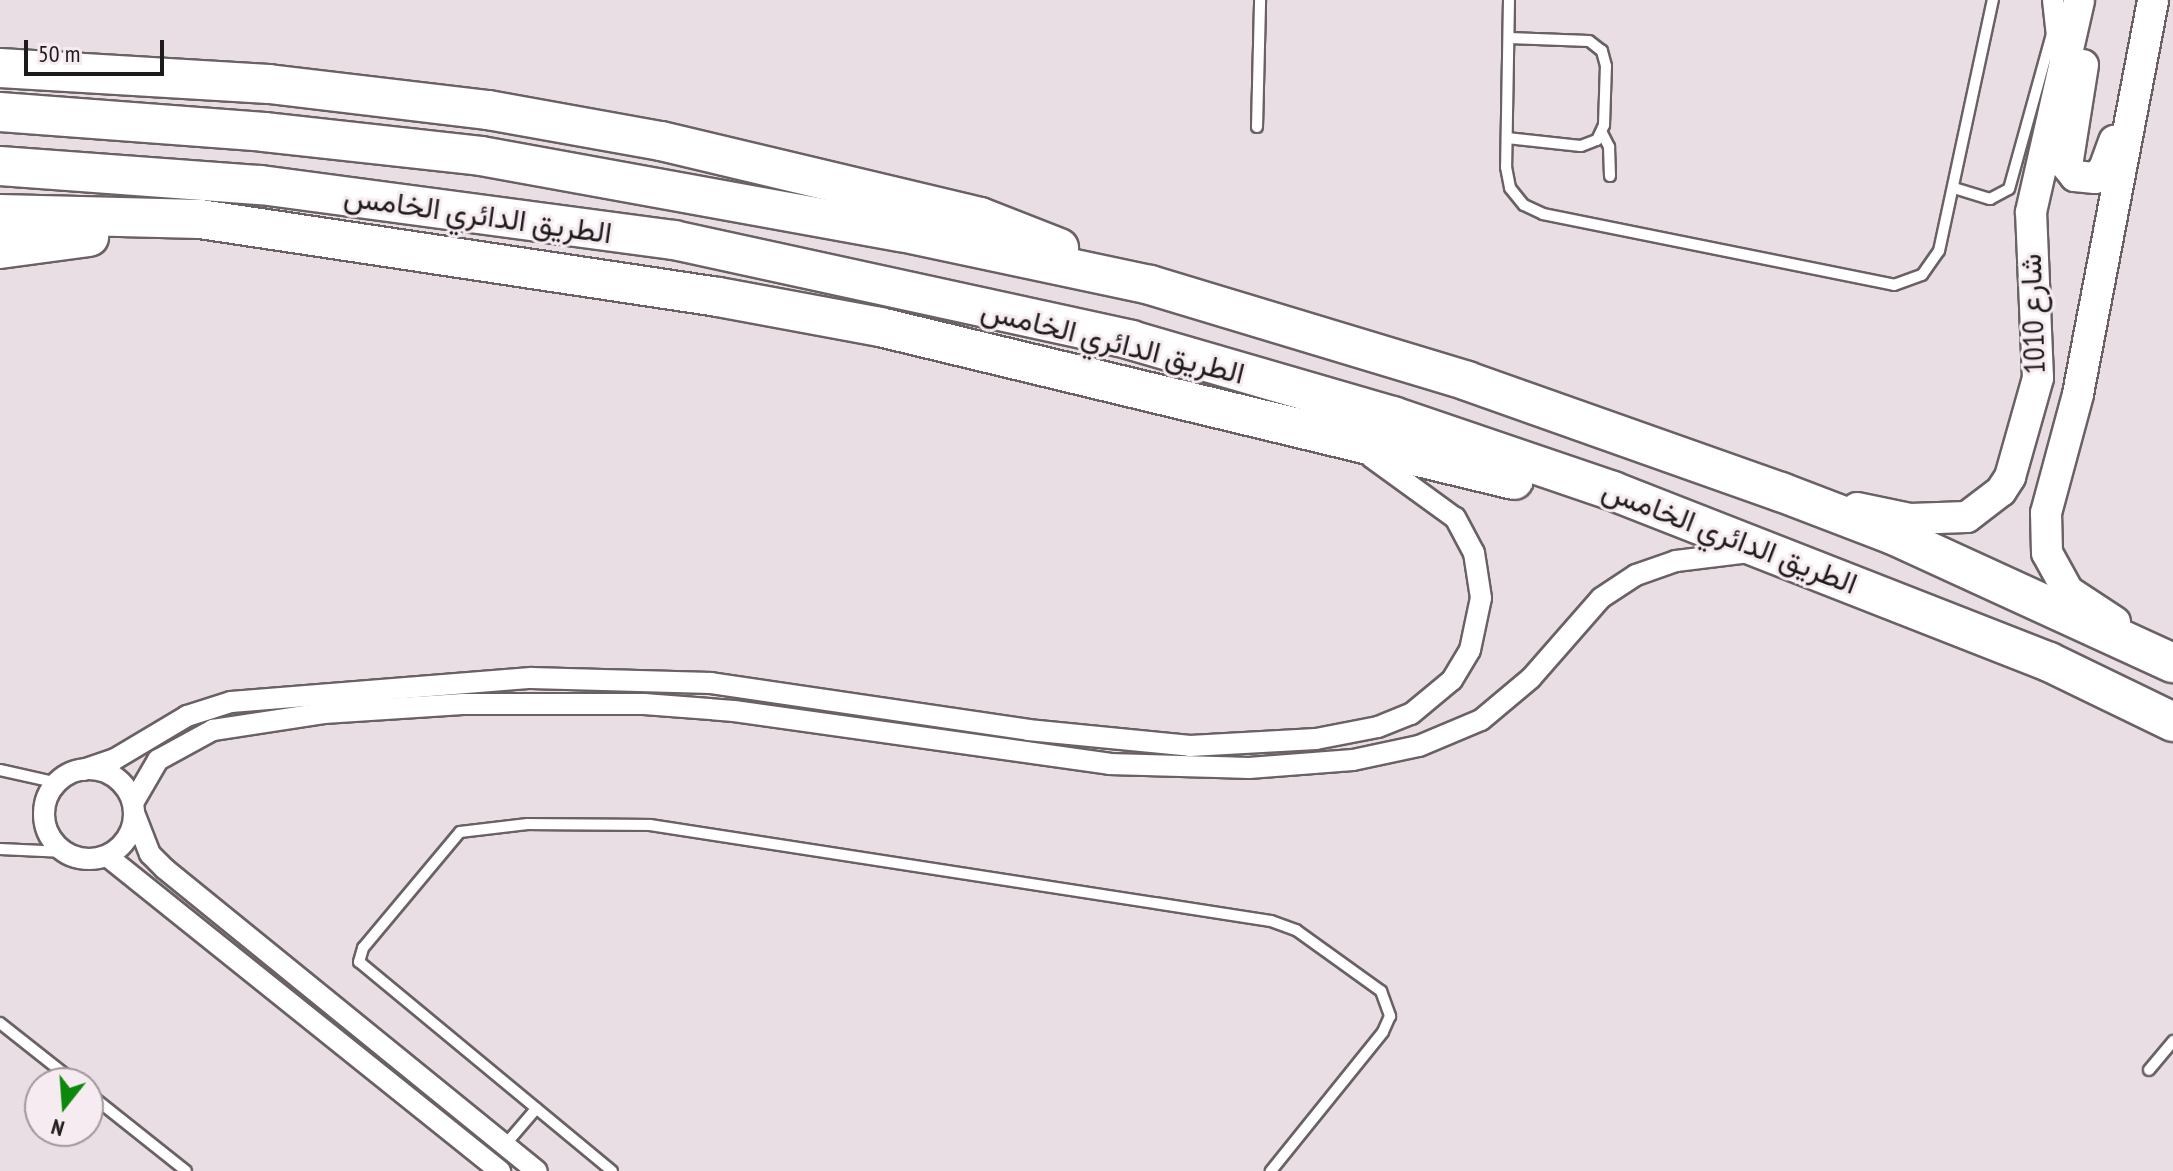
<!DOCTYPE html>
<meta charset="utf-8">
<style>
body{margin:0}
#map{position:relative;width:2173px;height:1171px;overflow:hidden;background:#e8dee3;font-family:"PT Sans Narrow",Vazirmatn,sans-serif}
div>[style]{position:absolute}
.roads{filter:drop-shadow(2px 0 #6a6165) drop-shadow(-2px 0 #6a6165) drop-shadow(0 2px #6a6165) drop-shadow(0 -2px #6a6165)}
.lane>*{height:10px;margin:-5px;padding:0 5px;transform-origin:5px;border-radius:5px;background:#fff}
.street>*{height:20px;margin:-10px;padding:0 10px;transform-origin:10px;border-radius:10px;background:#fff}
.street>.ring{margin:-10px;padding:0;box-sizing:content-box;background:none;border:20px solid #fff;border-radius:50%}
.secondary>*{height:30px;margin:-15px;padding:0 15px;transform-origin:15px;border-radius:15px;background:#fff}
.highway>*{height:38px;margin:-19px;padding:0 19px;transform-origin:19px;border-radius:19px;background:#fff}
span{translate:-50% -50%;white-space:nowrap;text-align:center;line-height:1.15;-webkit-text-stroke:6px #f6ebf0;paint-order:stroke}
.street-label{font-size:30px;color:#1e1b1c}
.north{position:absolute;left:24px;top:1067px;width:80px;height:80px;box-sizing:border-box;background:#f6ebf0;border:2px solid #a0989b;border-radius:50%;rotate:197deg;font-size:22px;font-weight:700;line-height:32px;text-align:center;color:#1e1b1c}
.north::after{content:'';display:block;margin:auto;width:28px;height:36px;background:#0d880c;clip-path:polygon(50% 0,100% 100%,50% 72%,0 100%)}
.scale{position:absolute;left:24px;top:40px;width:140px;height:36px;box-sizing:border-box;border:4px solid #1e1b1c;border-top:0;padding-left:10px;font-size:24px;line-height:28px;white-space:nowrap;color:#1e1b1c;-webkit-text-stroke:6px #f6ebf0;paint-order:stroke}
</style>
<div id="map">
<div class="roads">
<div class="lane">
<div style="left:1509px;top:0;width:167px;rotate:91deg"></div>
<div style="left:1506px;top:167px;width:21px;rotate:79deg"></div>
<div style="left:1510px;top:188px;width:22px;rotate:51deg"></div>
<div style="left:1524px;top:205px;width:21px;rotate:25deg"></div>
<div style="left:1543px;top:214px;width:358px;rotate:11.4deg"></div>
<div style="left:1894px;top:285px;width:30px;rotate:-20deg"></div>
<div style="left:1922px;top:275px;width:29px;rotate:-55deg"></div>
<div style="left:1939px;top:251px;width:257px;rotate:-77.9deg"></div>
<div style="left:1257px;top:127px;width:127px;rotate:-88.6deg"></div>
<div style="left:1602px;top:133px;width:16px;rotate:63deg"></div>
<div style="left:1609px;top:147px;width:29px;rotate:88deg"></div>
<div style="left:1507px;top:138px;width:74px;rotate:6.2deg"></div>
<div style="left:1581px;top:146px;width:17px;rotate:-21deg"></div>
<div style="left:1597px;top:140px;width:17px;rotate:-65deg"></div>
<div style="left:1604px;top:125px;width:59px;rotate:-88.1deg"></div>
<div style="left:1606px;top:66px;width:16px;rotate:-105deg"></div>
<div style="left:1602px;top:51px;width:16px;rotate:-142deg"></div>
<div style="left:1589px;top:41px;width:80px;rotate:-177.9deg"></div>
<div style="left:1954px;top:188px;width:38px;rotate:17deg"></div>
<div style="left:1990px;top:199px;width:21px;rotate:-28deg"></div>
<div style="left:2009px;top:189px;width:165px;rotate:-74.5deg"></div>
<div style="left:0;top:770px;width:59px;rotate:12.6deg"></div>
<div style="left:0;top:849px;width:65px;rotate:2.6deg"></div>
<div style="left:0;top:1023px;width:97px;rotate:38.3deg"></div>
<div style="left:2149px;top:1070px;width:38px;rotate:-50deg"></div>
<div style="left:88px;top:1093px;width:125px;rotate:38.5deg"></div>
<div style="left:505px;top:1145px;width:48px;rotate:-49.3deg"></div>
<div style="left:612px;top:1171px;width:328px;rotate:-140.4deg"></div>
<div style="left:359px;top:962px;width:15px;rotate:-74deg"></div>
<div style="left:363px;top:948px;width:151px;rotate:-50.1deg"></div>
<div style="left:460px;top:832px;width:68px;rotate:-6.7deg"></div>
<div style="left:528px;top:824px;width:122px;rotate:0.5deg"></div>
<div style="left:650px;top:825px;width:628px;rotate:8.79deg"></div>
<div style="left:1271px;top:921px;width:27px;rotate:20deg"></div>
<div style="left:1296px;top:930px;width:105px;rotate:35.7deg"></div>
<div style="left:1381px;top:991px;width:27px;rotate:70deg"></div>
<div style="left:1390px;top:1016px;width:17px;rotate:114deg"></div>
<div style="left:1383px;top:1032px;width:179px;rotate:128.9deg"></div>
</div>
<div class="street">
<div style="left:2053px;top:0;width:63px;rotate:83.7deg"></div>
<div class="ring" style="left:44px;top:769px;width:70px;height:70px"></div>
<div style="left:83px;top:770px;width:34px;rotate:-19deg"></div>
<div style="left:115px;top:759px;width:84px;rotate:-30.8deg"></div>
<div style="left:187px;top:716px;width:46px;rotate:-17.7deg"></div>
<div style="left:231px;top:702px;width:301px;rotate:-4.6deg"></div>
<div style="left:531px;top:678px;width:180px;rotate:1.6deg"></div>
<div style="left:711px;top:683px;width:320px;rotate:8.4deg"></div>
<div style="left:1028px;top:730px;width:163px;rotate:5.6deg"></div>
<div style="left:1190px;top:746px;width:126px;rotate:-3.2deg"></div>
<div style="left:1316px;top:739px;width:63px;rotate:-11deg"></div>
<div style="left:1378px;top:727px;width:35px;rotate:-22deg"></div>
<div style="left:1411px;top:714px;width:53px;rotate:-39.7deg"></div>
<div style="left:1452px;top:680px;width:35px;rotate:-59deg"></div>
<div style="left:1470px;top:650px;width:53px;rotate:-78.1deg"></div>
<div style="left:1481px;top:598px;width:46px;rotate:-98.8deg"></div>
<div style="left:1474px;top:553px;width:40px;rotate:-118deg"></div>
<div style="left:1455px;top:518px;width:104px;rotate:-144deg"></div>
<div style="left:133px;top:803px;width:50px;rotate:-59.8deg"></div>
<div style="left:158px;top:760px;width:63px;rotate:-28.6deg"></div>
<div style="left:213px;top:730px;width:112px;rotate:-8.7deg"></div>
<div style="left:324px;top:713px;width:139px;rotate:-3.7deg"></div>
<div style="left:463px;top:704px;width:181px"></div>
<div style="left:644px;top:704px;width:90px;rotate:4.4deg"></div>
<div style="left:734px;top:711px;width:379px;rotate:8deg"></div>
<div style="left:1109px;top:764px;width:140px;rotate:1.6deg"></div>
<div style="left:1249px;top:768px;width:104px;rotate:-4.4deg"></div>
<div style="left:1353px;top:760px;width:67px;rotate:-12deg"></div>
<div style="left:1419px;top:746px;width:67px;rotate:-22.8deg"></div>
<div style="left:1481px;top:720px;width:65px;rotate:-40deg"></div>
<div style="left:1531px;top:678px;width:106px;rotate:-48.8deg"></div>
<div style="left:1601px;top:598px;width:42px;rotate:-33.3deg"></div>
<div style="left:1636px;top:575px;width:42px;rotate:-19.3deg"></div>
<div style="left:1676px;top:561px;width:74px;rotate:-7deg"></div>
<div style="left:134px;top:813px;width:44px;rotate:68.7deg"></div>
<div style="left:150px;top:854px;width:21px;rotate:45deg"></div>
<div style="left:165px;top:869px;width:479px;rotate:39.1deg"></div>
<div style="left:107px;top:856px;width:504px;rotate:38.71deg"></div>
</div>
<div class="secondary">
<div style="left:2083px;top:65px;width:102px;rotate:99deg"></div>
<div style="left:2067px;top:166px;width:13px;rotate:51deg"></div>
<div style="left:2075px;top:176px;width:20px;rotate:6deg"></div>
<div style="left:2095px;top:178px;width:13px;rotate:-45deg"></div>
<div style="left:2104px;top:169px;width:30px;rotate:-70deg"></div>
<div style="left:1857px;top:508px;width:54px;rotate:11.7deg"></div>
<div style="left:1910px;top:519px;width:57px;rotate:-2deg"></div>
<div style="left:1967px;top:517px;width:43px;rotate:-37.4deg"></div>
<div style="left:2001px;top:491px;width:17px;rotate:-57deg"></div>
<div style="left:2010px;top:477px;width:103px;rotate:-74.2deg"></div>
<div style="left:2038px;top:378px;width:166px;rotate:-92.4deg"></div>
<div style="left:2031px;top:212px;width:217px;rotate:-77.2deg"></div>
<div style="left:2115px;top:622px;width:56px;rotate:-146.6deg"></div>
<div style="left:2068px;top:591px;width:43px;rotate:-118.9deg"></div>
<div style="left:2047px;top:553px;width:40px;rotate:-91.4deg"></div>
<div style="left:2046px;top:513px;width:123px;rotate:-74.9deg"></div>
<div style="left:2078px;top:394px;width:401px;rotate:-79.2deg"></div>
</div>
<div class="highway">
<div style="left:0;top:68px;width:269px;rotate:3.4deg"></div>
<div style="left:269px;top:84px;width:221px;rotate:6.8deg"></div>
<div style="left:488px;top:110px;width:176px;rotate:10.2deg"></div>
<div style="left:661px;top:141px;width:328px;rotate:13.4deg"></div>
<div style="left:980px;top:217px;width:85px;rotate:21.4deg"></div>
<div style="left:0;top:112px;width:265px;rotate:4.3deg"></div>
<div style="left:264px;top:132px;width:218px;rotate:6.3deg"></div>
<div style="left:481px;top:156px;width:427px;rotate:10.3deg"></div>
<div style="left:901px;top:232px;width:255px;rotate:12deg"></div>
<div style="left:1150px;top:285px;width:331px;rotate:16.8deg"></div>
<div style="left:1467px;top:381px;width:333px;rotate:19.5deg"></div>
<div style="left:1781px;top:492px;width:120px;rotate:21deg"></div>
<div style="left:1893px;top:535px;width:308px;rotate:24.6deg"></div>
<div style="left:0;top:166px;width:262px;rotate:4.2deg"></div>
<div style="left:261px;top:185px;width:417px;rotate:7.6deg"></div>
<div style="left:674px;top:240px;width:468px;rotate:12.3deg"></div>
<div style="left:1131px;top:340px;width:273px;rotate:16.2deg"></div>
<div style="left:1393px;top:416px;width:232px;rotate:18.8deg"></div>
<div style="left:1613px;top:491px;width:468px;rotate:21.4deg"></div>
<div style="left:2049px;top:662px;width:138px;rotate:25.8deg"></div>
<div style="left:0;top:214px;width:200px;rotate:1.4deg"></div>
<div style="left:200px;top:219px;width:524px;rotate:8.56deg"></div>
<div style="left:718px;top:297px;width:165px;rotate:10.5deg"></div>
<div style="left:880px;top:327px;width:652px;rotate:13.57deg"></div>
<div style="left:0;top:249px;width:90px;rotate:-7.7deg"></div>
</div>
</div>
<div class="street-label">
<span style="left:478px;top:214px;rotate:8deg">الطريق الدائري الخامس</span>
<span style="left:2032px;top:314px;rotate:-92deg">شارع 1010</span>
<span style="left:1113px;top:341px;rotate:14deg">الطريق الدائري الخامس</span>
<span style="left:1730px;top:536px;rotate:21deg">الطريق الدائري الخامس</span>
</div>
<div class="north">N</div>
<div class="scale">50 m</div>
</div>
